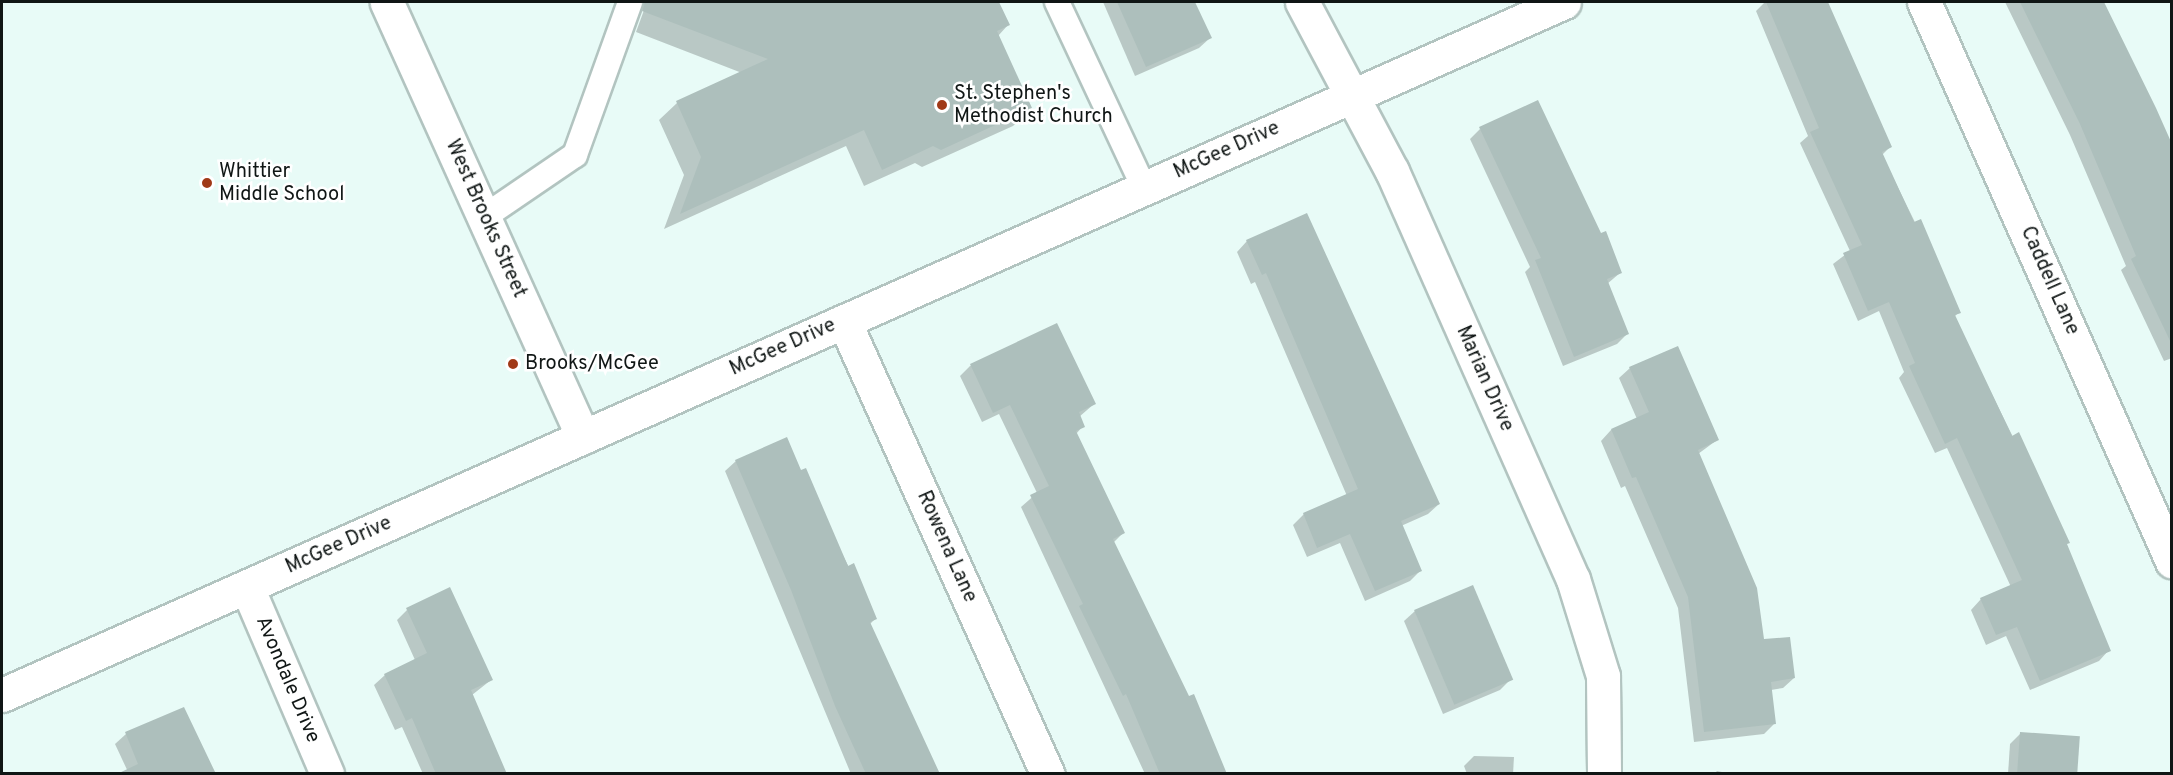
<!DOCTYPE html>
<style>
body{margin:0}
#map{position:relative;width:2173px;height:775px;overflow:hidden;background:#e8fbf7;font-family:Overpass,sans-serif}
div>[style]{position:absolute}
.shadow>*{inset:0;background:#0003}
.building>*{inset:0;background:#adbfbc;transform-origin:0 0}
.roads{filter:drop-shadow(2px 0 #b2c4c0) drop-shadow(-2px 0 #b2c4c0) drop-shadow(0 2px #b2c4c0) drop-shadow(0 -2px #b2c4c0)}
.service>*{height:24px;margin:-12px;padding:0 12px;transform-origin:12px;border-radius:12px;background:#fff}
.minor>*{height:33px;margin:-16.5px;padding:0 16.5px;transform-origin:16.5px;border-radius:16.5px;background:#fff}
.tertiary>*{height:33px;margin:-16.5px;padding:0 16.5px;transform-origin:16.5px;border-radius:16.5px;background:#fff}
.dots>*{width:16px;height:16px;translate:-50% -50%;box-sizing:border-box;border:3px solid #fff;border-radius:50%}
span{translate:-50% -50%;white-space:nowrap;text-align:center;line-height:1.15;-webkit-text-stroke:5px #fff;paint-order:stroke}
.poi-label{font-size:20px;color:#101615}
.left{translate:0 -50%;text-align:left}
.street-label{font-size:20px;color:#101615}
.frame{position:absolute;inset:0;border:3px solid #101615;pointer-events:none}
</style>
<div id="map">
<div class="shadow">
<div style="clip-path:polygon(647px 2px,997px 2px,1008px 25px,998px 36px,1031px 108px,1013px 126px,922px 167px,915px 163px,864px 186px,846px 146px,664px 229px,684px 175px,659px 120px,677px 103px,742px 73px,636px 32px)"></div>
<div style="clip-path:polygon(1103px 2px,1194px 2px,1210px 38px,1199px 48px,1135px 76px)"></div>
<div style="clip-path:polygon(1765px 2px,1826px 2px,1890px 147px,1882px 155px,1959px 312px,1954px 317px,2066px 545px,2109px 650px,2099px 661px,2030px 690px,2006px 636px,1986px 645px,1971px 610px,1981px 599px,2011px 587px,1947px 448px,1935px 453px,1899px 378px,1904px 372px,1879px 311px,1858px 321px,1833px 264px,1850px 251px,1800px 143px,1808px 136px,1756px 11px)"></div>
<div style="clip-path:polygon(2005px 2px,2102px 2px,2172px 150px,2172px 358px,2164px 361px,2121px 270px,2126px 266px,2070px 135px)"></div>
<div style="clip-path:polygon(1480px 129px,1600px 235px,1620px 273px,1607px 284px,1627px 334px,1617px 344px,1563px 366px,1525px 272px,1530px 267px,1470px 139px)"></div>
<div style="clip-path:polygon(1247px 241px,1439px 504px,1428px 514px,1401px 526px,1420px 571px,1410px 581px,1365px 601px,1340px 543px,1307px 557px,1293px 525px,1304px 514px,1347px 496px,1255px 282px,1251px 284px,1237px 252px)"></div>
<div style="clip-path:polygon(1057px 325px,1094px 404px,1079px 417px,1083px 426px,1076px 434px,1123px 533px,1113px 543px,1225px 774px,1145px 774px,1021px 507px,1037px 493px,999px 414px,982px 422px,960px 376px,970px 366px)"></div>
<div style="clip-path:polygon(1630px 368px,1717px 440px,1698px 454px,1763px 641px,1794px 678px,1783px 688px,1771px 690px,1774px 724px,1764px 734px,1694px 742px,1678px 608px,1625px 486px,1621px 488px,1601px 441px,1611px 430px,1637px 419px,1619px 378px)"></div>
<div style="clip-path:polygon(736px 461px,801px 472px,875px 619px,869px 625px,939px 774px,851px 774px,725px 471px)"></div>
<div style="clip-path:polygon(407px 610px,491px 680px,472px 695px,505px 774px,423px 774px,402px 727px,395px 730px,374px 685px,385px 675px,415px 660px,397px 620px)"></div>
<div style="clip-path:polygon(1415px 611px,1511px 679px,1500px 690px,1443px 714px,1404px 621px)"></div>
<div style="clip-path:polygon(183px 709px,213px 774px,129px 774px,115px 744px,126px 734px)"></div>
<div style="clip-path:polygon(2020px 734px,2076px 774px,2008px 774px,2010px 744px)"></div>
<div style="clip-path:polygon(1474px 756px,1514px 757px,1513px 774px,1467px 774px,1464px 766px)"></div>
<div style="clip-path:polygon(1717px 771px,1732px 774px,1714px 774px)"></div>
</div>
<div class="building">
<div style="clip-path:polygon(644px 2px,999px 2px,1010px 25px,997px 31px,1032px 108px,941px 150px,933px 146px,882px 170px,864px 130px,680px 214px,701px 157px,676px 101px,768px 59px,642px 11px)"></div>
<div style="clip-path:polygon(1117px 2px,1195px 2px,1212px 38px,1146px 67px)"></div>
<div style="clip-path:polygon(1766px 2px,1828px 2px,1892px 147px,1882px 152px,1914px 222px,1921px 219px,1961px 313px,1955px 315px,2012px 436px,2019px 432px,2070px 543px,2067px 544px,2111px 651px,2040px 681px,2017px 627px,1996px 635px,1980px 598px,2022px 580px,1957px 438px,1945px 444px,1909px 366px,1915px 363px,1889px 302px,1868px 311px,1843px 253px,1862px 245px,1810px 132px,1819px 128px)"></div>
<div style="clip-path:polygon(2020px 2px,2104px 2px,2156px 108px,2172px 144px,2172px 345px,2131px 259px,2136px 256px,2080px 124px)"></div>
<div style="clip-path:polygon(1538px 100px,1601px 233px,1606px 231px,1622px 273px,1607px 279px,1629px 334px,1574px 357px,1535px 260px,1541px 258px,1479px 127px)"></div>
<div style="clip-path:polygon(1307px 213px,1440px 504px,1401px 521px,1422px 571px,1375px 591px,1350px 534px,1317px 548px,1303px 513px,1358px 489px,1266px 273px,1262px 275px,1246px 240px)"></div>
<div style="clip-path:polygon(1057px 323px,1096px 404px,1079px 412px,1085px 427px,1076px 431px,1125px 533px,1113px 539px,1189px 696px,1194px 694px,1227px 774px,1160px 774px,1126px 694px,1123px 696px,1079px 606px,1083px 604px,1030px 495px,1049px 486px,1010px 405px,993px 413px,970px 364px)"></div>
<div style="clip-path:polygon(1678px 346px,1719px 440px,1698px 450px,1757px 588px,1764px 639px,1790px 637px,1795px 678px,1771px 682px,1776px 724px,1704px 732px,1688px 597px,1636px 477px,1632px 478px,1611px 429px,1649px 412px,1629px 367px)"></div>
<div style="clip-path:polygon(787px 437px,801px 470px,806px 468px,848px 566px,854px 563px,877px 619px,870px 622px,940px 774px,866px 774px,835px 706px,791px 590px,735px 460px)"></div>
<div style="left:1473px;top:585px;width:103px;height:64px;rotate:67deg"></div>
<div style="clip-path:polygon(450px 587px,493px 680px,471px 690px,507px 774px,436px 774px,412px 718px,406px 721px,384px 674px,427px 653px,406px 608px)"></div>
<div style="clip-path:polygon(184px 707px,216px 774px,117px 774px,138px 764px,125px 732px)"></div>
<div style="left:2020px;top:732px;width:60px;height:42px;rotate:4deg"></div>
</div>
<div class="roads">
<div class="service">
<div style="left:1057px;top:2px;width:205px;rotate:64.9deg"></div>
<div style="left:484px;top:217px;width:110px;rotate:-34.3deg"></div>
<div style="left:575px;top:155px;width:163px;rotate:-70.2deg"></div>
</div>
<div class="minor">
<div style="left:1302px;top:2px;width:191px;rotate:62deg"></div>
<div style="left:1392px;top:171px;width:446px;rotate:66.1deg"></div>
<div style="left:1573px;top:579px;width:102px;rotate:72.8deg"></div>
<div style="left:1603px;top:676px;width:98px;rotate:89.4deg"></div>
<div style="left:1924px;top:2px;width:612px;rotate:66.08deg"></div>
<div style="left:844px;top:321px;width:497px;rotate:65.8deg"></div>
<div style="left:583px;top:437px;width:1073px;rotate:-23.91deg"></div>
<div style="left:247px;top:587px;width:203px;rotate:66.8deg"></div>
</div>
<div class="tertiary">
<div style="left:2px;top:695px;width:636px;rotate:-23.94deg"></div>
<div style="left:583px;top:437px;width:477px;rotate:-114.3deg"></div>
</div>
</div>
<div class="dots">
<div style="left:942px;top:105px;background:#a03917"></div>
<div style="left:207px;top:183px;background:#a03917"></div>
<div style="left:513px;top:364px;background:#a03917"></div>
</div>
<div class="poi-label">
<span class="left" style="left:954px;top:106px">St. Stephen's<br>Methodist Church</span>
<span class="left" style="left:219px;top:184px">Whittier<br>Middle School</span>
<span class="left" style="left:525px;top:364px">Brooks/McGee</span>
</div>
<div class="street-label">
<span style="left:1227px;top:151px;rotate:-24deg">McGee Drive</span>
<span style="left:485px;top:219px;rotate:66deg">West Brooks Street</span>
<span style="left:2049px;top:281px;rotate:66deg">Caddell Lane</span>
<span style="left:783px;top:348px;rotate:-24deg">McGee Drive</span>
<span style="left:1484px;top:379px;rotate:66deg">Marian Drive</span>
<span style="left:339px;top:546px;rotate:-24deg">McGee Drive</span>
<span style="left:946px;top:547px;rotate:66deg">Rowena Lane</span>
<span style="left:287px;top:680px;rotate:67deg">Avondale Drive</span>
</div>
<div class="frame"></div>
</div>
